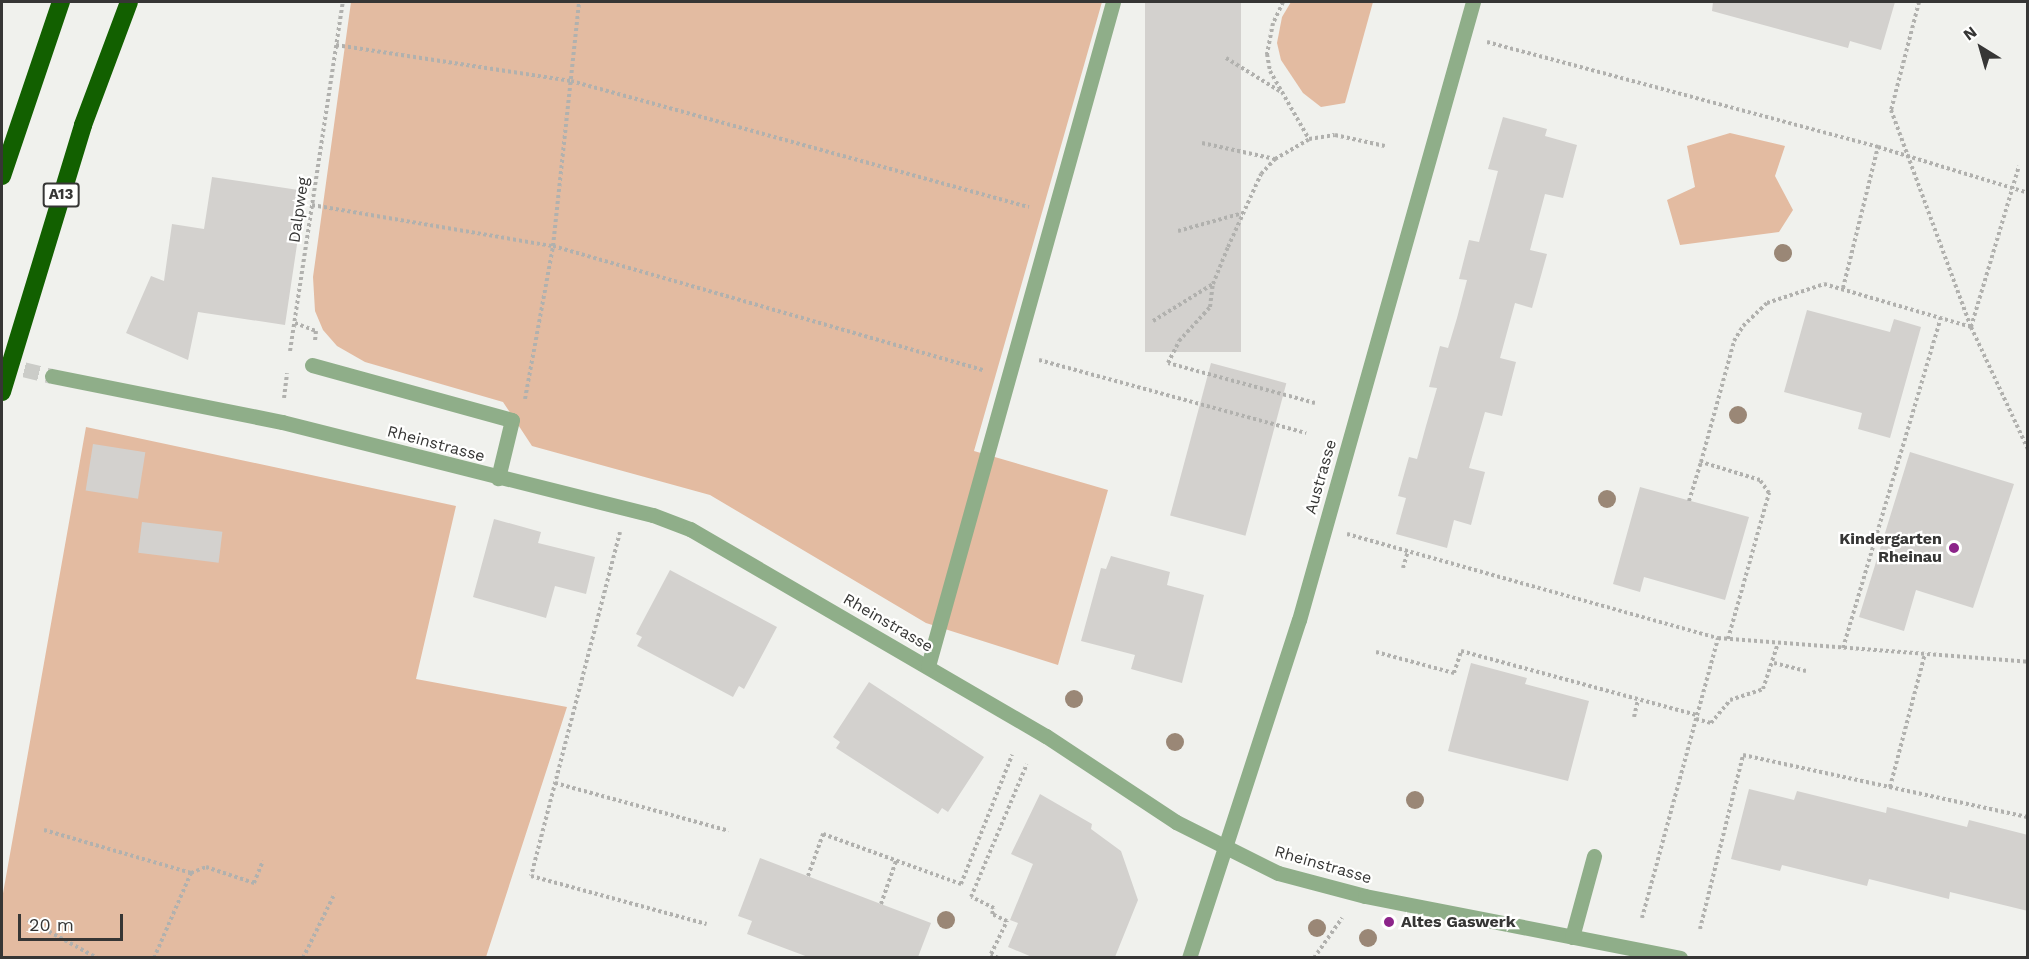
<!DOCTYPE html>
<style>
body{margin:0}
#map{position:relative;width:2029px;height:959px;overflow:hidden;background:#f0f1ed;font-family:"Work Sans",sans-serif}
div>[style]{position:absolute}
.green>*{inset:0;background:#e3bba1}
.building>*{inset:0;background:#d3d1ce;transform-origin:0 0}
.minor-tunnel>*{height:15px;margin-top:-7.5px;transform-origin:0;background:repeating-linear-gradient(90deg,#cbccc8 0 15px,transparent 0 23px)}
.path>*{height:4px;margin-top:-2px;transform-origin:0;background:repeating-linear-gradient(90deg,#b1b1ae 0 3px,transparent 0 6px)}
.minor>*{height:15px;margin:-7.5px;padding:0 7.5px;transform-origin:7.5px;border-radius:7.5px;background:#8fae89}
.highway>*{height:18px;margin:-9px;padding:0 9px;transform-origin:9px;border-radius:9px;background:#126000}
.trees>*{width:18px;height:18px;margin:-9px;border-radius:50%;background:#9a8776}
.dots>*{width:16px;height:16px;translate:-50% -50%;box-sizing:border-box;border:3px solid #fffffe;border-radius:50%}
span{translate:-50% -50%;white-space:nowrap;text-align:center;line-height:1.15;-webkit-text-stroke:4.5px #fffffe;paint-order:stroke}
.shield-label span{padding:2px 4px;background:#fffffe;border:2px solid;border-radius:4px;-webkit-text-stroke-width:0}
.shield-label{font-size:15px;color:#363635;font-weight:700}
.street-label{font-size:16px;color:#363635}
.poi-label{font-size:16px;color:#363635;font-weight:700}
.right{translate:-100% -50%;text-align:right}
.left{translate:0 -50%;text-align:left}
.frame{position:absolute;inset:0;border:3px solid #363635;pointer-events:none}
.north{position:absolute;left:1951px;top:18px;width:60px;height:60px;-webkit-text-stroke:4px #fffffe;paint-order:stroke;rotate:323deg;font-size:16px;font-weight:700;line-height:24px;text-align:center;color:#363635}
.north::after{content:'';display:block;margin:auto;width:21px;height:27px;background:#363635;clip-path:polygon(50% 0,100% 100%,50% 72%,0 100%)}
.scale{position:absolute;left:18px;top:914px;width:105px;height:27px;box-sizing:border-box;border:3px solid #363635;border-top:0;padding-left:8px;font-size:18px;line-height:21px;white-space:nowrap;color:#363635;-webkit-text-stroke:4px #fffffe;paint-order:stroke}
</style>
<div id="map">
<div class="green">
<div style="clip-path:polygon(351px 2px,1102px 2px,974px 451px,1108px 490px,1058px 665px,926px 623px,710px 495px,532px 446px,503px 402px,365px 362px,337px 346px,323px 330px,315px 311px,313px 277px)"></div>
<div style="clip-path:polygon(1291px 2px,1373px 2px,1345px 103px,1321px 107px,1303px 93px,1281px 60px,1277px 43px,1282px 17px)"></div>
<div style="clip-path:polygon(1730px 133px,1785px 146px,1775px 176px,1793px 210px,1779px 232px,1680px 245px,1667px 200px,1695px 187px,1687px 146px)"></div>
<div style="clip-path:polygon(86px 427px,456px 506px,416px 679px,567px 707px,486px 957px,2px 958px,2px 899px)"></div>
</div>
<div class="building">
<div style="left:1145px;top:2px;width:96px;height:350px"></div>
<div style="clip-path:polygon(1713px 2px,1895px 2px,1881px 50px,1850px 41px,1848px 48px,1712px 11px)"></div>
<div style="clip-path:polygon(1503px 117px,1547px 129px,1545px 136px,1577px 145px,1563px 198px,1545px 194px,1530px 250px,1547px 254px,1532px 308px,1515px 303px,1500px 358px,1516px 362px,1502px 416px,1485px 412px,1469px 468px,1485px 472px,1471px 525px,1454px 520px,1447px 548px,1396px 534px,1406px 498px,1398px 496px,1409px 457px,1417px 459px,1426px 426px,1437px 388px,1429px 387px,1440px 346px,1448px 348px,1457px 318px,1467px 280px,1459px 279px,1469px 240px,1479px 242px,1498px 171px,1488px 169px)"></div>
<div style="clip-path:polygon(212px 177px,305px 191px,285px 325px,198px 312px,188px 360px,126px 333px,151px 276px,164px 281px,172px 224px,204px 229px)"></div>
<div style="clip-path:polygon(1807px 310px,1890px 332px,1894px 319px,1921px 327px,1890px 438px,1858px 429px,1862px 413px,1784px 392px)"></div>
<div style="left:1211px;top:363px;width:78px;height:158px;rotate:15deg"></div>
<div style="left:93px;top:444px;width:53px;height:47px;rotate:9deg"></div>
<div style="clip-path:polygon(1910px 452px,2014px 484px,1973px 608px,1916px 590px,1904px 631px,1859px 617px)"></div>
<div style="clip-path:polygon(1640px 487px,1749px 517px,1725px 600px,1644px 577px,1640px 592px,1613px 584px)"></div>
<div style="clip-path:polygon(494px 519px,541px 532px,538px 543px,595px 557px,586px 594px,555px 586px,546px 618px,473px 597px)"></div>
<div style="left:142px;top:522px;width:81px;height:31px;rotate:7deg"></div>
<div style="clip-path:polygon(1111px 556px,1170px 572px,1167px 585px,1204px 595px,1182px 683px,1131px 669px,1135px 655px,1081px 641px,1101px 568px,1106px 569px)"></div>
<div style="clip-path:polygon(670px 570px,777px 627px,744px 689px,739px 686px,733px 697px,637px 646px,642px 637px,636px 634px)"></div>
<div style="clip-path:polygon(1471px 663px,1527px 678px,1525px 684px,1589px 701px,1568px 781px,1448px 751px)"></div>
<div style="clip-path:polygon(869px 682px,984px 757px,948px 812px,942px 808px,938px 814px,836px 748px,840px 742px,833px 737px)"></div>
<div style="clip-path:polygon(1749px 789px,1794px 800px,1797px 791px,1886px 813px,1887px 807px,1967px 827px,1969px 820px,2028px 835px,2028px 911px,1950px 892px,1949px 899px,1869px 879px,1867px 886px,1782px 865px,1780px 871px,1731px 859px)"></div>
<div style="clip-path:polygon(1040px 794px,1092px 824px,1091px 829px,1121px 851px,1138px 900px,1115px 957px,1032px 957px,1008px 947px,1018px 923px,1010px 920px,1033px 864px,1011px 854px)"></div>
<div style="clip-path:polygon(760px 858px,931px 923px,918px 957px,808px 957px,747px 934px,752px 921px,738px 916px)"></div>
</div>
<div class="minor-tunnel">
<div style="left:2px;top:364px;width:51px;rotate:13.5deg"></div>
</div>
<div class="path">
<div style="left:1283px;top:2px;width:23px;rotate:115deg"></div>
<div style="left:1273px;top:23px;width:32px;rotate:101deg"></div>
<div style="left:1267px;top:54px;width:17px;rotate:80deg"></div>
<div style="left:1270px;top:71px;width:78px;rotate:60.2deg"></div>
<div style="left:1919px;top:2px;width:112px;rotate:104.5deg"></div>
<div style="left:1891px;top:110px;width:231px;rotate:69.8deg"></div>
<div style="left:1971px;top:327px;width:135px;rotate:65deg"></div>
<div style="left:1487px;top:42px;width:405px;rotate:15deg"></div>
<div style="left:1878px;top:147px;width:157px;rotate:17deg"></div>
<div style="left:336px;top:45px;width:238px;rotate:8.7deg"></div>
<div style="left:571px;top:81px;width:475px;rotate:15.4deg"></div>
<div style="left:1226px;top:58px;width:65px;rotate:31.7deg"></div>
<div style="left:1202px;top:143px;width:75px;rotate:12.4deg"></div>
<div style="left:312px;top:205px;width:244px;rotate:9.7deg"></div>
<div style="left:553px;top:246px;width:448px;rotate:16.1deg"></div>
<div style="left:1178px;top:231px;width:67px;rotate:-15.5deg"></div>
<div style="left:1843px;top:288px;width:145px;rotate:-76.1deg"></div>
<div style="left:1153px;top:321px;width:70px;rotate:-31.7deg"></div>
<div style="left:295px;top:323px;width:22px;rotate:21deg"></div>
<div style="left:316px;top:331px;width:10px;rotate:96deg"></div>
<div style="left:290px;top:351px;width:353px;rotate:-81.4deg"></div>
<div style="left:1039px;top:360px;width:277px;rotate:15.3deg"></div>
<div style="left:284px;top:398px;width:25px;rotate:-83deg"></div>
<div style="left:525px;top:399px;width:156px;rotate:-79.6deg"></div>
<div style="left:553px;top:246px;width:245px;rotate:-83.9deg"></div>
<div style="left:1315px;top:403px;width:152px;rotate:-164.8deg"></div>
<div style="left:1168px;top:363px;width:25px;rotate:-63deg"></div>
<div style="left:1179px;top:341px;width:46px;rotate:-47.6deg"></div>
<div style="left:1210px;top:307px;width:23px;rotate:-83deg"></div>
<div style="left:1213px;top:284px;width:40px;rotate:-68deg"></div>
<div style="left:1228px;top:247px;width:80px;rotate:-65.7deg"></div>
<div style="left:1261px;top:174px;width:21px;rotate:-47deg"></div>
<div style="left:1275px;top:159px;width:39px;rotate:-30deg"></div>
<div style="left:1309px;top:139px;width:26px;rotate:-9deg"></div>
<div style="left:1335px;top:135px;width:51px;rotate:12.4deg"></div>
<div style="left:1689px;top:501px;width:41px;rotate:-72.9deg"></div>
<div style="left:620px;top:532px;width:355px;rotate:104.5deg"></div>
<div style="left:531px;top:876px;width:182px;rotate:15.3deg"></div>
<div style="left:1347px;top:534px;width:385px;rotate:15.7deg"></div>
<div style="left:1718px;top:638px;width:311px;rotate:4.4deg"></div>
<div style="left:1403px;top:568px;width:18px;rotate:-74deg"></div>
<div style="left:1728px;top:639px;width:152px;rotate:-74.3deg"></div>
<div style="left:1769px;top:493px;width:16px;rotate:-125deg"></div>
<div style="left:1760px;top:480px;width:62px;rotate:-163deg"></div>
<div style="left:1701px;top:462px;width:125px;rotate:-74.7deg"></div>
<div style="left:1734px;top:341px;width:17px;rotate:-59deg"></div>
<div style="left:1743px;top:326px;width:33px;rotate:-44deg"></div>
<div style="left:1767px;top:303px;width:60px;rotate:-18.4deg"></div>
<div style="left:1824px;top:284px;width:153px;rotate:16.3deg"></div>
<div style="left:1971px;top:327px;width:168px;rotate:-73.4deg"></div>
<div style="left:1843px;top:648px;width:345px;rotate:-73.5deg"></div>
<div style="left:1376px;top:652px;width:81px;rotate:15.1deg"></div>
<div style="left:1454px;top:673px;width:23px;rotate:-72deg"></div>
<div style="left:1461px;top:651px;width:245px;rotate:15.2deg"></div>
<div style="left:1774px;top:663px;width:33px;rotate:14deg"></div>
<div style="left:1634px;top:717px;width:18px;rotate:-77deg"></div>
<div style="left:1696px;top:719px;width:16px;rotate:15deg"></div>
<div style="left:1711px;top:723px;width:30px;rotate:-50deg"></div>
<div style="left:1730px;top:700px;width:35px;rotate:-18deg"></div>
<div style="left:1763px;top:689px;width:48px;rotate:-71.9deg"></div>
<div style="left:555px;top:783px;width:180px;rotate:15.4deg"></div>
<div style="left:1890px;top:787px;width:138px;rotate:-75.3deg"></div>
<div style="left:44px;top:830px;width:153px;rotate:16.3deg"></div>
<div style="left:808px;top:876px;width:45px;rotate:-70.3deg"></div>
<div style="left:823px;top:834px;width:147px;rotate:19.9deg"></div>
<div style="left:961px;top:884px;width:139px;rotate:-68.4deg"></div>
<div style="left:881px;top:904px;width:46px;rotate:-70.8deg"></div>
<div style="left:1642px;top:918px;width:290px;rotate:-74.8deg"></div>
<div style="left:28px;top:920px;width:79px;rotate:28.8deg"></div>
<div style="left:1700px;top:929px;width:179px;rotate:-76.1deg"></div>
<div style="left:1743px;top:755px;width:292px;rotate:12.3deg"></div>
<div style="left:154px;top:958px;width:93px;rotate:-66.5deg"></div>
<div style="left:191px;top:873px;width:16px;rotate:-22deg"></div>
<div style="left:206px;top:867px;width:51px;rotate:18.4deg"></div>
<div style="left:254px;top:883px;width:24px;rotate:-68deg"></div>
<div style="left:303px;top:958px;width:72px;rotate:-63.8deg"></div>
<div style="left:998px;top:958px;width:8px;rotate:-150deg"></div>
<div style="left:991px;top:954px;width:37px;rotate:-64deg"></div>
<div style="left:1007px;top:921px;width:17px;rotate:-155deg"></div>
<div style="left:992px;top:914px;width:6px;rotate:-72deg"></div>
<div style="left:994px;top:908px;width:25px;rotate:-154deg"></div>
<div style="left:971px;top:897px;width:144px;rotate:-67.2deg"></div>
<div style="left:1314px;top:958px;width:49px;rotate:-55deg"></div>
</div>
<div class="minor">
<div style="left:312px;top:365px;width:207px;rotate:15.4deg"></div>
<div style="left:512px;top:420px;width:60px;rotate:103.6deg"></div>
<div style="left:52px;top:376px;width:235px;rotate:11.3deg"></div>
<div style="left:282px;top:422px;width:382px;rotate:14.1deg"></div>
<div style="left:653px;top:515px;width:40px;rotate:21deg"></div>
<div style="left:690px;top:529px;width:412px;rotate:30.2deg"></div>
<div style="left:1046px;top:736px;width:156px;rotate:33.5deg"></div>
<div style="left:1176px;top:822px;width:114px;rotate:26.6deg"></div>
<div style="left:1278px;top:873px;width:90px;rotate:14.8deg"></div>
<div style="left:1365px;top:896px;width:321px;rotate:11.1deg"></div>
<div style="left:928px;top:666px;width:689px;rotate:-74.43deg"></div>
<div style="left:1572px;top:937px;width:84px;rotate:-74.8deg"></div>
<div style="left:1189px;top:958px;width:355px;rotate:-72deg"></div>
<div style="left:1299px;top:620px;width:642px;rotate:-74.28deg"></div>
</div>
<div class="highway">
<div style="left:2px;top:176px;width:184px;rotate:-71.3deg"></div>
<div style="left:2px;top:392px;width:279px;rotate:-73.1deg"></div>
<div style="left:83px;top:125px;width:131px;rotate:-69.5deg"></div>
</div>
<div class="trees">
<div style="left:1783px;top:253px"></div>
<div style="left:1738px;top:415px"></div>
<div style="left:1607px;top:499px"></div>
<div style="left:1074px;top:699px"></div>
<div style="left:1175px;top:742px"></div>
<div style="left:1415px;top:800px"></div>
<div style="left:946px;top:920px"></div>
<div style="left:1317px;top:928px"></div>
<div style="left:1368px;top:938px"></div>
</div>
<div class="dots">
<div style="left:1954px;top:548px;background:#8c2489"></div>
<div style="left:1389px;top:922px;background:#8c2489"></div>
</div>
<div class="shield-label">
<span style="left:61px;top:195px">A13</span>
</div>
<div class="street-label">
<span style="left:299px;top:210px;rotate:-82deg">Dalpweg</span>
<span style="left:436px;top:444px;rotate:15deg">Rheinstrasse</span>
<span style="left:1321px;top:477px;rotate:-74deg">Austrasse</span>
<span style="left:888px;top:623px;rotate:30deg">Rheinstrasse</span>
<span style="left:1323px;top:865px;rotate:16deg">Rheinstrasse</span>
</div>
<div class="poi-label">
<span class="right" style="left:1942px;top:548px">Kindergarten<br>Rheinau</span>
<span class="left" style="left:1401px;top:922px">Altes Gaswerk</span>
</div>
<div class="frame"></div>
<div class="north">N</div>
<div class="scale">20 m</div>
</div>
